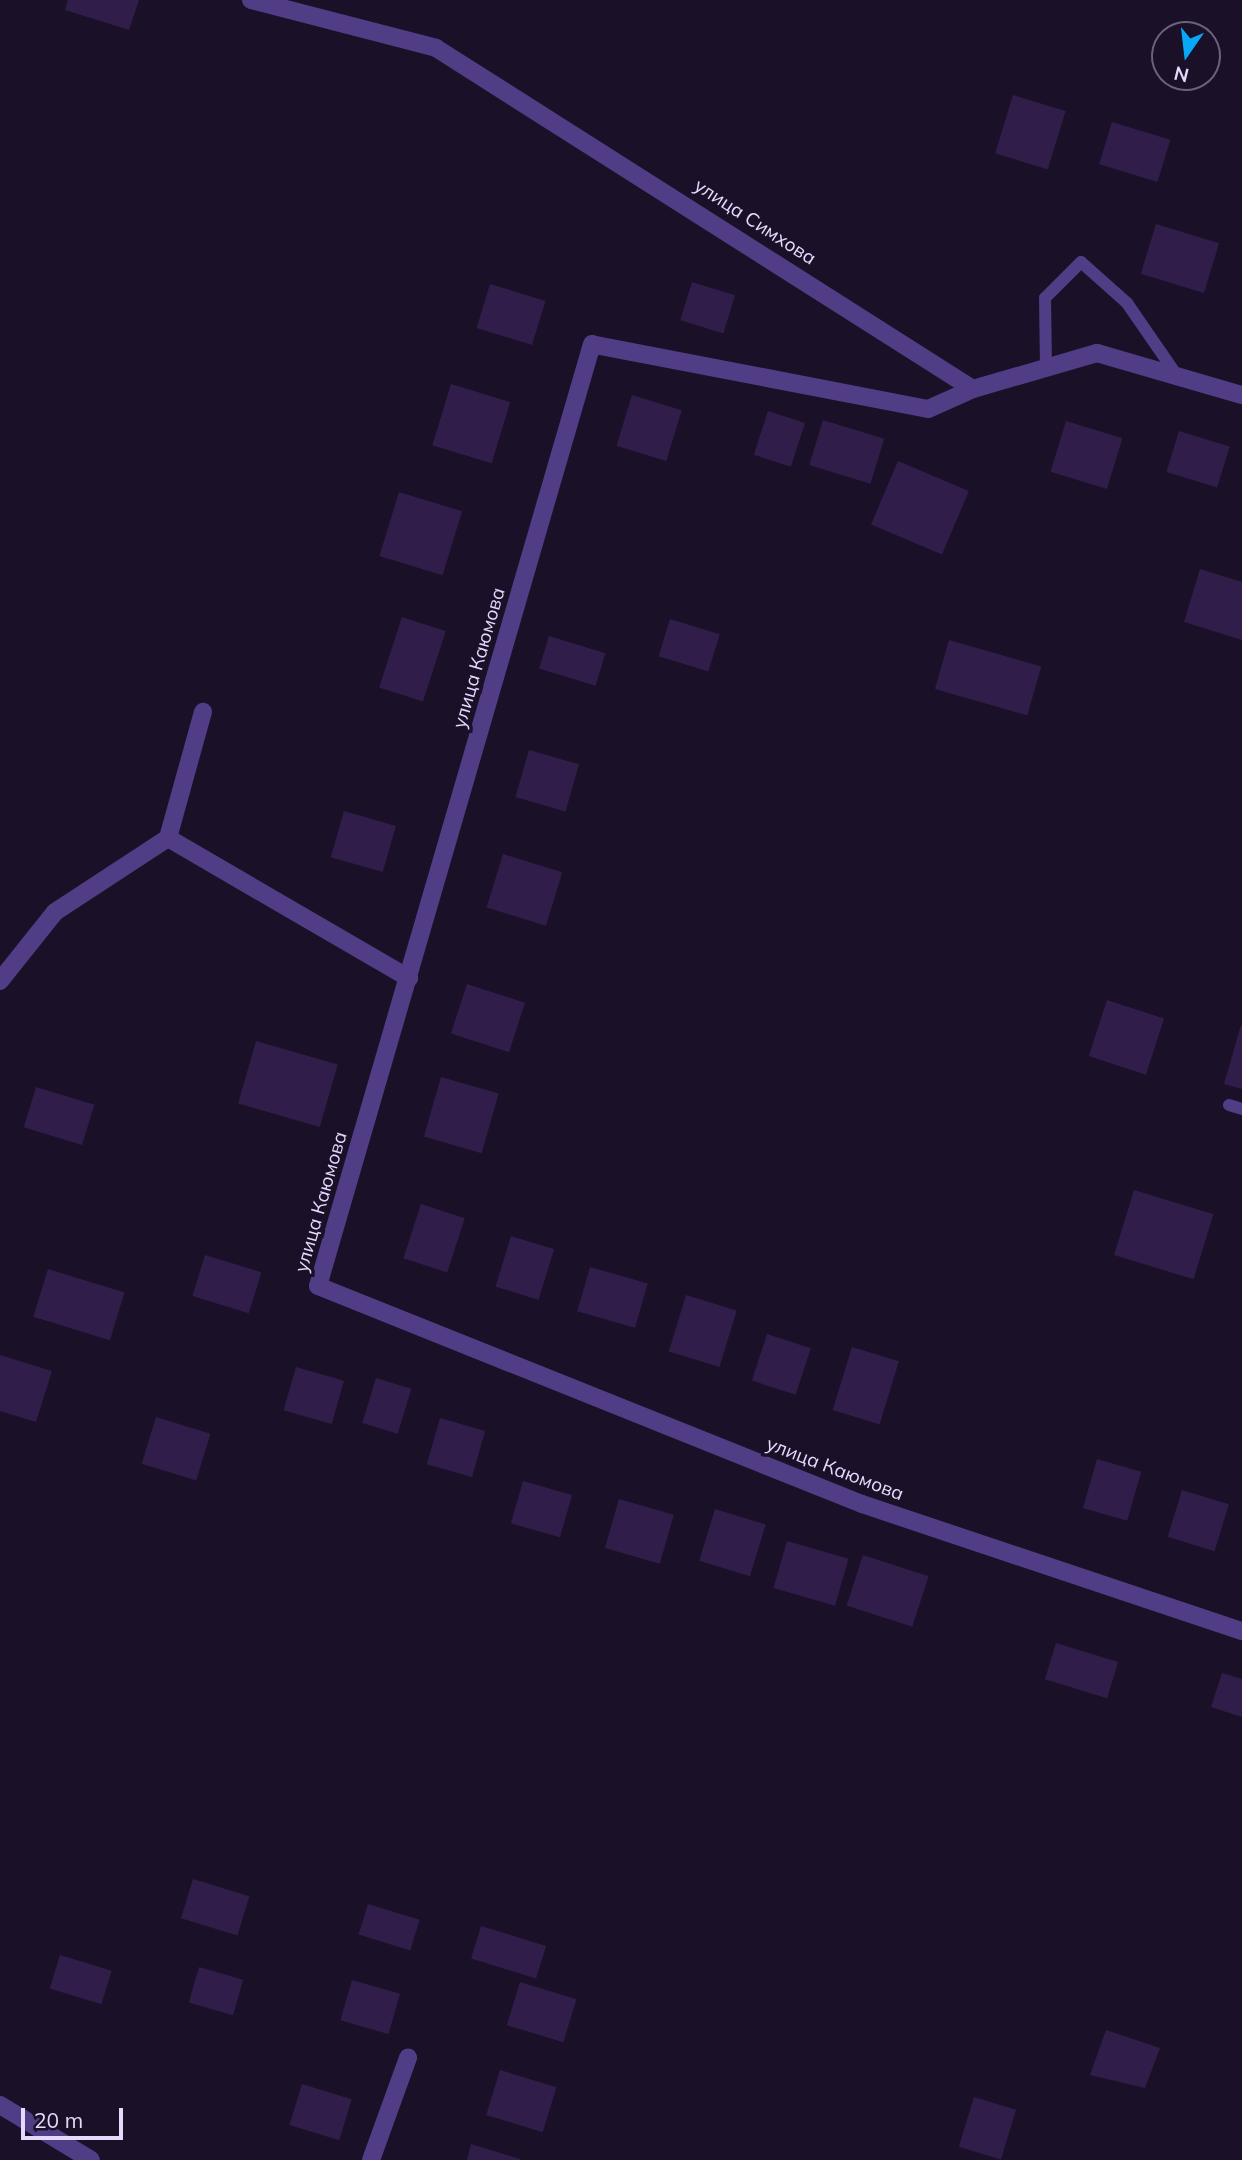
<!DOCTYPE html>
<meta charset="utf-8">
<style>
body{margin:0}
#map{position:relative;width:1242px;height:2160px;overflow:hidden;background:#1a1128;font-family:Mulish,sans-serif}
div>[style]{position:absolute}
.building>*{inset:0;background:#311d49;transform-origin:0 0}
.lane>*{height:12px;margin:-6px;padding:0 6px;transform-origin:6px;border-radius:6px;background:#513d86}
.street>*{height:18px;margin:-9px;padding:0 9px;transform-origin:9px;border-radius:9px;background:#513d86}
span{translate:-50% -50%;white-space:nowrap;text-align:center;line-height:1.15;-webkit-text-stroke:7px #1a1128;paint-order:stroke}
.street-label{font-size:19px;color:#e6d9fe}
.north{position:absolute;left:1151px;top:21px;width:70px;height:70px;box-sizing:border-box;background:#1a1128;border:2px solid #6c617e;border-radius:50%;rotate:194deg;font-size:19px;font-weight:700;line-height:28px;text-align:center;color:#e6d9fe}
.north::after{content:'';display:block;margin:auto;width:24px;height:32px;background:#09a7f9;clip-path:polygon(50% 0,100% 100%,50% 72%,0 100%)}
.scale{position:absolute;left:21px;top:2108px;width:102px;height:32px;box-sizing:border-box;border:4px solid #e6d9fe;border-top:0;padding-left:9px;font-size:21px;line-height:24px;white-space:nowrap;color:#e6d9fe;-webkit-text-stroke:5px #1a1128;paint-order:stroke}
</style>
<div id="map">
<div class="building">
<div style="clip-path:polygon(68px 0,139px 0,129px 30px,65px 10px)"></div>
<div style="left:1013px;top:95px;width:55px;height:61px;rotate:17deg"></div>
<div style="left:1112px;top:122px;width:61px;height:44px;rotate:17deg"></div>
<div style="left:1156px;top:224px;width:66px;height:52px;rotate:17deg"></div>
<div style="left:692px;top:282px;width:45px;height:40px;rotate:17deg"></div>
<div style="left:490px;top:284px;width:58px;height:46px;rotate:17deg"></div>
<div style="left:451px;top:384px;width:62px;height:64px;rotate:17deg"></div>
<div style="left:632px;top:395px;width:52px;height:53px;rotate:17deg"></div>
<div style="left:768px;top:411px;width:39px;height:46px;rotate:18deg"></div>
<div style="left:823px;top:420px;width:64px;height:47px;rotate:17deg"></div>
<div style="left:1066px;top:421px;width:59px;height:53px;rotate:17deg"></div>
<div style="left:1179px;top:431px;width:53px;height:43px;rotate:17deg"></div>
<div style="left:898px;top:461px;width:77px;height:69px;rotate:23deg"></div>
<div style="left:399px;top:492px;width:66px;height:67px;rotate:17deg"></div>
<div style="clip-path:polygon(1200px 569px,1242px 582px,1242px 640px,1184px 622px)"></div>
<div style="left:402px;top:617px;width:46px;height:74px;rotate:18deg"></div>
<div style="left:670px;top:619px;width:52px;height:39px;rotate:17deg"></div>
<div style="left:549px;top:636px;width:59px;height:34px;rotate:17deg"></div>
<div style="left:949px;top:640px;width:96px;height:51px;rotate:16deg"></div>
<div style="left:529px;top:750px;width:52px;height:49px;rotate:16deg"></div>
<div style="left:344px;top:811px;width:54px;height:48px;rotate:16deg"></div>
<div style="left:503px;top:854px;width:62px;height:56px;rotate:17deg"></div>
<div style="left:467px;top:984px;width:61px;height:52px;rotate:18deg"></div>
<div style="left:1107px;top:1000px;width:60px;height:59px;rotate:18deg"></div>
<div style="clip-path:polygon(1241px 1025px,1242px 1026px,1242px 1089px,1224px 1084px)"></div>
<div style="left:256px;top:1041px;width:85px;height:65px;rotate:16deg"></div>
<div style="left:441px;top:1077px;width:60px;height:62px;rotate:16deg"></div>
<div style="left:36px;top:1087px;width:61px;height:42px;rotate:17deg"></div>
<div style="left:1134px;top:1190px;width:83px;height:68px;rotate:17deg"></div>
<div style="left:421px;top:1204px;width:46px;height:57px;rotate:18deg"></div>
<div style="left:511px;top:1236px;width:45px;height:53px;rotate:17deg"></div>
<div style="left:205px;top:1255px;width:59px;height:43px;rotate:17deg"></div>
<div style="left:590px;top:1267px;width:60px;height:46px;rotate:16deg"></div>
<div style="left:48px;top:1269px;width:80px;height:50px;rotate:17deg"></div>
<div style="left:686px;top:1295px;width:53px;height:59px;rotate:17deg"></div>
<div style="left:767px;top:1334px;width:46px;height:49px;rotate:18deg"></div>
<div style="left:852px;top:1347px;width:49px;height:66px;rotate:17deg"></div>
<div style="clip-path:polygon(0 1355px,52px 1371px,36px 1422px,0 1411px)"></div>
<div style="left:296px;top:1367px;width:50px;height:45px;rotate:16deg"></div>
<div style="left:376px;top:1378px;width:37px;height:47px;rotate:17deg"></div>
<div style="left:156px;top:1417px;width:57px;height:49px;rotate:17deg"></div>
<div style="left:440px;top:1418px;width:47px;height:48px;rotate:16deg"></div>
<div style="left:1097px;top:1459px;width:46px;height:51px;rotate:16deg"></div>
<div style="left:523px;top:1481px;width:51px;height:44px;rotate:16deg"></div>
<div style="left:1182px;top:1490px;width:49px;height:49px;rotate:17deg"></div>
<div style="left:619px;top:1499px;width:57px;height:51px;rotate:16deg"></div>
<div style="left:715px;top:1509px;width:53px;height:54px;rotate:17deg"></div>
<div style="left:787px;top:1541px;width:64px;height:49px;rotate:16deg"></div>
<div style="left:863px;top:1555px;width:69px;height:53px;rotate:18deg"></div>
<div style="left:1056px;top:1643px;width:65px;height:38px;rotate:17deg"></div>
<div style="clip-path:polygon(1222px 1673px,1242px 1679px,1242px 1717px,1211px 1707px)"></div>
<div style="left:193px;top:1879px;width:59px;height:41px;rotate:17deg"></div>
<div style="left:368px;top:1904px;width:54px;height:32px;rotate:17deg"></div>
<div style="left:481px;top:1926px;width:68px;height:34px;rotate:17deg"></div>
<div style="left:60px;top:1955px;width:54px;height:35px;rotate:17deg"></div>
<div style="left:199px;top:1967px;width:46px;height:37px;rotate:16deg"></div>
<div style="left:352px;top:1980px;width:50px;height:42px;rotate:16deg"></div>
<div style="left:520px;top:1982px;width:59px;height:45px;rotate:17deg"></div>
<div style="clip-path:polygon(1106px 2030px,1160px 2048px,1145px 2088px,1090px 2075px)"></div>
<div style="left:500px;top:2070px;width:59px;height:47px;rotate:17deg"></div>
<div style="left:302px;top:2084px;width:52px;height:43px;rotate:17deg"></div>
<div style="left:974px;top:2097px;width:44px;height:52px;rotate:17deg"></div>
<div style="clip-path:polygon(471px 2144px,520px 2159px,520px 2160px,467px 2160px)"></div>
</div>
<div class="lane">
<div style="left:1046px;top:368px;width:70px;rotate:-90.8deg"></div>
<div style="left:1045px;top:298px;width:51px;rotate:-45deg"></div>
<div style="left:1081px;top:262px;width:62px;rotate:41.7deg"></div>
<div style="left:1127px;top:303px;width:90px;rotate:55.4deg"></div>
<div style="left:1229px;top:1105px;width:14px;rotate:17deg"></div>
</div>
<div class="street">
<div style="left:251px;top:0;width:191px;rotate:14.5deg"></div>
<div style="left:436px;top:48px;width:636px;rotate:32.42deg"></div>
<div style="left:973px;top:389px;width:129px;rotate:-16.2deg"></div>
<div style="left:1097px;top:353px;width:151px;rotate:16.2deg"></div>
<div style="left:973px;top:389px;width:49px;rotate:156deg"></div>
<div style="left:928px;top:409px;width:342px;rotate:-169.1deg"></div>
<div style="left:592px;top:344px;width:981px;rotate:106.22deg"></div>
<div style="left:318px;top:1286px;width:586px;rotate:21.84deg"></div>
<div style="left:862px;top:1504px;width:401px;rotate:18.5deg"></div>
<div style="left:168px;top:838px;width:131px;rotate:-74.5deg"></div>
<div style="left:0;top:981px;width:88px;rotate:-51.4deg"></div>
<div style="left:55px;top:912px;width:135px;rotate:-33.2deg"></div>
<div style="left:168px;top:838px;width:279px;rotate:30.2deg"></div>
<div style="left:0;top:2105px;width:106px;rotate:31.1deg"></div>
<div style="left:371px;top:2160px;width:109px;rotate:-70.1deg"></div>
</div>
<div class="street-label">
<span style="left:755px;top:222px;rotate:33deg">улица Симхова</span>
<span style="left:479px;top:658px;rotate:-74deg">улица Каюмова</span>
<span style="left:321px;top:1202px;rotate:-74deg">улица Каюмова</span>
<span style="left:835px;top:1469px;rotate:21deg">улица Каюмова</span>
</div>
<div class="north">N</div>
<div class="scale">20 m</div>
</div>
